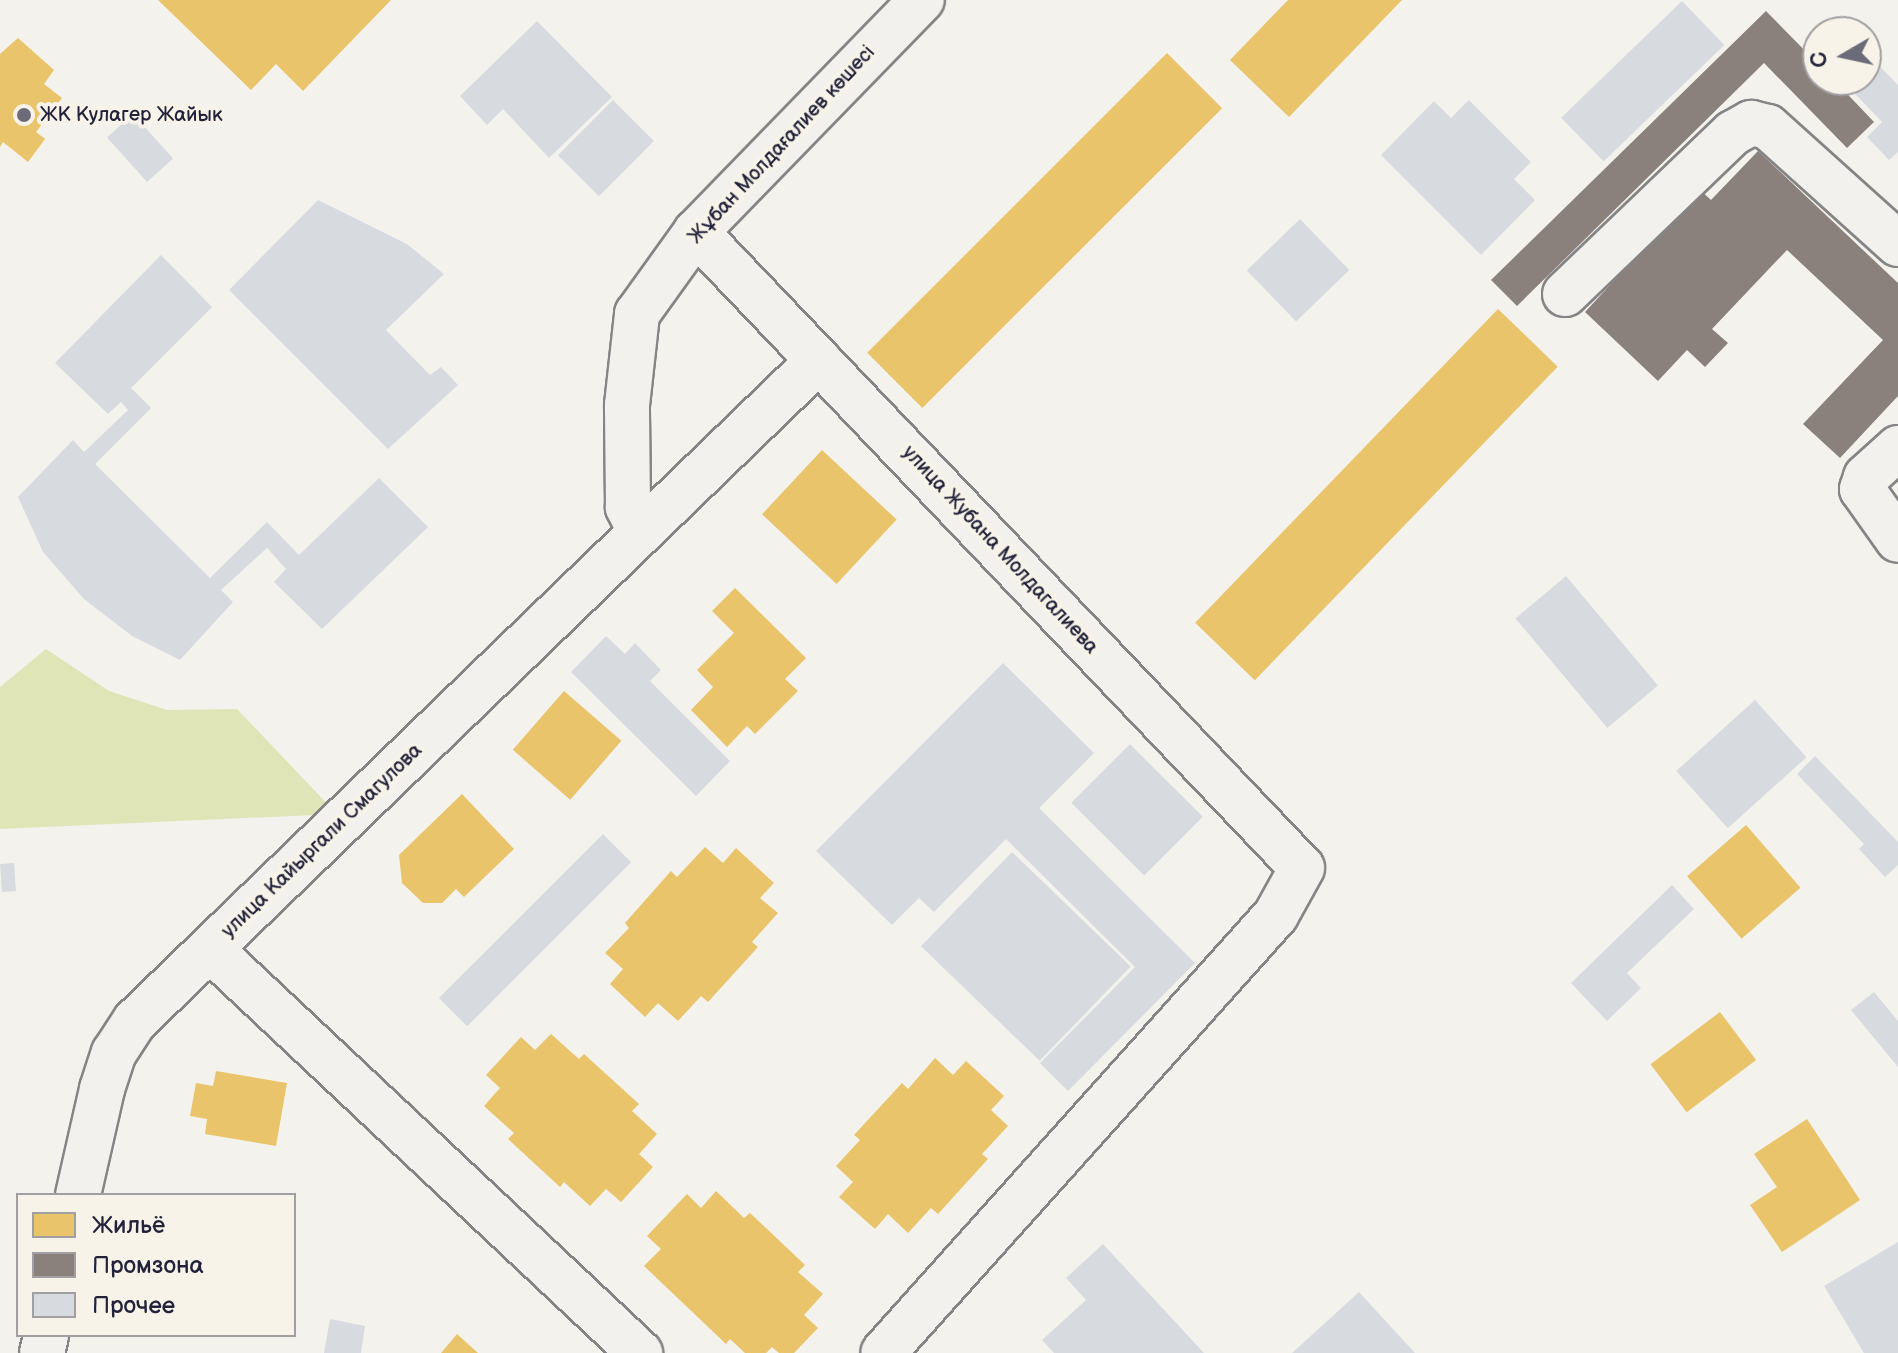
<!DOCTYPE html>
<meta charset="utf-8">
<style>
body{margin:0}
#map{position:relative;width:1898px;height:1353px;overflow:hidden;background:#f4f2ec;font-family:"Balsamiq Sans",sans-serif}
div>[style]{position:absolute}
.green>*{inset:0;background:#e0e5b8}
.homes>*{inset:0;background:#e9c46a;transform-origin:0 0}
.industry>*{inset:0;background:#8a817c}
.building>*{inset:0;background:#d7dbe0;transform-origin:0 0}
.roads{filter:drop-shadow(2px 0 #858486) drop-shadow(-2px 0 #858486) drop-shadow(0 2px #858486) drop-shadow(0 -2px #858486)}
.minor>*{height:44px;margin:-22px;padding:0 22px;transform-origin:22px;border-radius:22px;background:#f2f1ed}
.dots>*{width:22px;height:22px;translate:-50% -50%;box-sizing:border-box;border:4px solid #f7f3e8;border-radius:50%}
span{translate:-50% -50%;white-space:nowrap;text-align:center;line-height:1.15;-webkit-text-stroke:8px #f7f3e8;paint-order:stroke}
.poi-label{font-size:20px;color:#22223b}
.left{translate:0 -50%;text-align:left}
.street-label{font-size:20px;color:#22223b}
.legend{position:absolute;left:16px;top:1193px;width:280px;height:144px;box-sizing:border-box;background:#f7f3e8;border:2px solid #a29fa3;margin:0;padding:10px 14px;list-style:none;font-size:24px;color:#22223b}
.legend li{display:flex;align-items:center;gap:16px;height:40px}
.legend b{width:40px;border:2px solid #a29fa3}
.north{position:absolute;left:1802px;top:16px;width:80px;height:80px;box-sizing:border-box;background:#f7f3e8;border:2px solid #a29fa3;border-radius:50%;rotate:261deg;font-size:22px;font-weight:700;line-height:32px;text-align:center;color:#22223b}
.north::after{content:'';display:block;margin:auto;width:28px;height:36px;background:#6c6b79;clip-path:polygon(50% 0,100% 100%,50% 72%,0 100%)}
</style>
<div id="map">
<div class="green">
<div style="clip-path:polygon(46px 649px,109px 691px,167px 710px,237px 709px,337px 814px,0 829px,0 687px)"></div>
</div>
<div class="homes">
<div style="clip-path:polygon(158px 0,391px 0,303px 91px,276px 64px,251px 90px)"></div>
<div style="clip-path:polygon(1288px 0,1402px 0,1289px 117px,1230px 60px)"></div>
<div style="clip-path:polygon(18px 38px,54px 70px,44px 84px,62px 98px,36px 132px,45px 139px,28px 162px,3px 142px,0 147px,0 54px)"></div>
<div style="left:1167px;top:53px;width:78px;height:424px;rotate:45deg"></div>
<div style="left:1498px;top:309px;width:83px;height:436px;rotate:44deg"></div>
<div style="left:822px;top:450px;width:102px;height:88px;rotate:43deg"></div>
<div style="clip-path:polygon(735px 588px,806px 658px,785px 679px,798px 691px,755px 734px,747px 726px,727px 747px,691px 710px,713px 687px,697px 670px,734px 633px,712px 611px)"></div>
<div style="left:564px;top:691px;width:76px;height:78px;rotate:41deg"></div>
<div style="clip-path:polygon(462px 794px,514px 849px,464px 897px,456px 889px,442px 903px,423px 903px,402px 883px,399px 855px)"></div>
<div style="left:1746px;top:825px;width:83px;height:78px;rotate:49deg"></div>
<div style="clip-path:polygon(705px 847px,723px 863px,736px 848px,774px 883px,760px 898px,778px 913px,752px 942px,758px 947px,708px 1002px,701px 996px,678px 1021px,658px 1003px,645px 1017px,610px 984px,623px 969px,605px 953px,629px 928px,625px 923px,671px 871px,677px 877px)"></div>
<div style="left:1720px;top:1012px;width:60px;height:87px;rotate:53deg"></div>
<div style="clip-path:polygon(551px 1034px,579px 1059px,584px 1054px,639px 1104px,632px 1111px,657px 1134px,639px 1154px,653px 1167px,621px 1202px,606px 1189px,590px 1206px,564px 1182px,560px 1187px,508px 1139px,514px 1133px,484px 1106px,500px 1088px,486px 1075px,521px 1037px,535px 1050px)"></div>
<div style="clip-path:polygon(935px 1058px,953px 1075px,966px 1061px,1004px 1096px,991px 1110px,1008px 1126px,982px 1154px,988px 1159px,938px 1214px,931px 1208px,908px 1233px,888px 1214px,875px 1229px,839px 1197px,853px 1182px,836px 1166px,860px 1140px,854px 1135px,902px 1083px,908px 1089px)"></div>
<div style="clip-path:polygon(216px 1071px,287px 1083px,276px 1146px,205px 1134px,207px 1119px,190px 1116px,196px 1083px,213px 1086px)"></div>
<div style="clip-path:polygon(1807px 1119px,1860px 1200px,1782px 1252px,1750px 1205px,1777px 1187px,1754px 1154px)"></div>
<div style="clip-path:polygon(716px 1191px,744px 1218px,750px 1213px,805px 1265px,798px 1272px,823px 1294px,804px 1315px,818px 1328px,794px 1353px,779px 1353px,772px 1347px,766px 1353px,745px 1353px,730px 1339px,726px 1344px,644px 1266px,661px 1249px,647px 1236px,687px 1194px,701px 1208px)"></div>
<div style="clip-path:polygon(457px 1334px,478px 1353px,441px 1353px)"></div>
</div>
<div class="industry">
<div style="clip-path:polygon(1766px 11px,1818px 64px,1818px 80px,1834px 80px,1874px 122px,1847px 148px,1764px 63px,1517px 306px,1491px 280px)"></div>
<div style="clip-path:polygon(1758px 151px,1898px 283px,1898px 396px,1840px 458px,1803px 424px,1883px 340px,1787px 250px,1712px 329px,1728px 343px,1705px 367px,1687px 350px,1658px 381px,1585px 312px,1699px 189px,1711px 200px)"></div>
</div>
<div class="building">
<div style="left:1682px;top:1px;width:61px;height:168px;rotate:46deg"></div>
<div style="clip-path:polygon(1836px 20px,1847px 32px,1824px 32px)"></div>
<div style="clip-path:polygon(537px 21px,612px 97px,549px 158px,503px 109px,487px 125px,460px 96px)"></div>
<div style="clip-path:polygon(1866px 52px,1898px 85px,1898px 152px,1889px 160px,1867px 137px,1882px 122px,1842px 80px,1866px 80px)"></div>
<div style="left:613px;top:100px;width:58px;height:78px;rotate:45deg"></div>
<div style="clip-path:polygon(1469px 100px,1531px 162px,1514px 179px,1535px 200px,1481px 255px,1381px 155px,1434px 101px,1451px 118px)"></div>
<div style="left:133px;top:114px;width:60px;height:35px;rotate:48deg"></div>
<div style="clip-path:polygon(318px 200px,407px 244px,444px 274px,386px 330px,430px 375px,441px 367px,458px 385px,388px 449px,229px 290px)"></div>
<div style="left:1300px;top:219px;width:71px;height:74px;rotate:46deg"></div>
<div style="clip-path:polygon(161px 255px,212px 307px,131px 388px,151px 408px,95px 464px,210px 578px,267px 522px,299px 555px,379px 478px,428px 527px,322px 629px,274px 582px,286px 569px,267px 548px,221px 590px,233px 602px,180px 660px,132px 636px,84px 599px,43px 552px,18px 497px,73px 440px,84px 452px,128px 410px,121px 402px,108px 414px,55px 363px)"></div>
<div style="left:1566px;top:576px;width:143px;height:66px;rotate:50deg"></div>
<div style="clip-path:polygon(606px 636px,625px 654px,635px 643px,661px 670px,650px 681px,730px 761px,696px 796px,571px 672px)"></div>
<div style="clip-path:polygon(1003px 663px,1094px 753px,1039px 808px,1195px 963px,1068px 1091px,1040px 1063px,1135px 967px,1006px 839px,934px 912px,919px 898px,892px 925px,816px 851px)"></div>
<div style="left:1755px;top:700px;width:77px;height:106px;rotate:48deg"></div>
<div style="left:1130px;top:744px;width:103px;height:83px;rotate:45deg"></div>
<div style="clip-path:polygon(1815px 756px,1898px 842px,1898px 865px,1885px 877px,1859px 849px,1864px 844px,1797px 774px)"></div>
<div style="left:603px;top:834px;width:40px;height:232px;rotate:45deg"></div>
<div style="left:1012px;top:852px;width:165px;height:131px;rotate:44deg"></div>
<div style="left:14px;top:863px;width:28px;height:14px;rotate:86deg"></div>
<div style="clip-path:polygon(1672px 885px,1694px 909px,1627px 973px,1641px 988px,1607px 1021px,1571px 983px)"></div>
<div style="clip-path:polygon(1874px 992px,1898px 1021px,1898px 1067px,1851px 1010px)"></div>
<div style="clip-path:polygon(1898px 1242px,1898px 1353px,1864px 1353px,1824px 1286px)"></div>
<div style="clip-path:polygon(1103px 1244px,1204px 1353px,1054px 1353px,1042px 1340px,1086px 1300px,1066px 1278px)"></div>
<div style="clip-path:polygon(1359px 1292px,1415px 1353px,1292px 1353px)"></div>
<div style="clip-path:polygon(330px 1319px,365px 1326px,361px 1353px,324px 1353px)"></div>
</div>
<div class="roads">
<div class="minor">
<div style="left:696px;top:232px;width:878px;rotate:46.38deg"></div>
<div style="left:1302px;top:868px;width:54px;rotate:119deg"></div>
<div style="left:1276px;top:915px;width:588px;rotate:131.9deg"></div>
<div style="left:1565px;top:294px;width:233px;rotate:-43.8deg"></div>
<div style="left:1733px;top:133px;width:21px;rotate:-29deg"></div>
<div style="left:1751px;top:123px;width:17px;rotate:13deg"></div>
<div style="left:1768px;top:127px;width:175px;rotate:42deg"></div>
<div style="left:1898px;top:448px;width:43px;rotate:137.8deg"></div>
<div style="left:1866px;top:477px;width:13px;rotate:108deg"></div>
<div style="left:1862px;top:489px;width:62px;rotate:54.8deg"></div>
<div style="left:639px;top:529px;width:25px;rotate:-117deg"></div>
<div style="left:628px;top:507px;width:102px;rotate:-90.6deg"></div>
<div style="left:627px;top:405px;width:92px;rotate:-83.7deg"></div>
<div style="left:637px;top:314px;width:101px;rotate:-54.3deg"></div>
<div style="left:696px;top:232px;width:324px;rotate:-45.8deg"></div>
<div style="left:211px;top:950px;width:589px;rotate:43.21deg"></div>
<div style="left:78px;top:1195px;width:109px;rotate:-77.2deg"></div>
<div style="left:102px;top:1089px;width:38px;rotate:-72deg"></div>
<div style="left:114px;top:1053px;width:38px;rotate:-57deg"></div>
<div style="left:135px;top:1021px;width:951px;rotate:-44.02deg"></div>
<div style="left:42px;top:1353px;width:18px;rotate:-77deg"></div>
</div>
</div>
<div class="dots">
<div style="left:24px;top:115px;background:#6c6b79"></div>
</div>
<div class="poi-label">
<span class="left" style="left:40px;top:115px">ЖК Кулагер Жайык</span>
</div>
<div class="street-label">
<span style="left:782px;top:145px;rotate:-47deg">Жұбан Молдағалиев көшесі</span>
<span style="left:1000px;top:550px;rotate:47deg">улица Жубана Молдагалиева</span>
<span style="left:322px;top:841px;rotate:-44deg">улица Кайыргали Смагулова</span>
</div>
<ul class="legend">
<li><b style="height:22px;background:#e9c46a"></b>Жильё</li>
<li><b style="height:22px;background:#8a817c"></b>Промзона</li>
<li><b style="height:22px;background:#d7dbe0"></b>Прочее</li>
</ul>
<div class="north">С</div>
</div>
